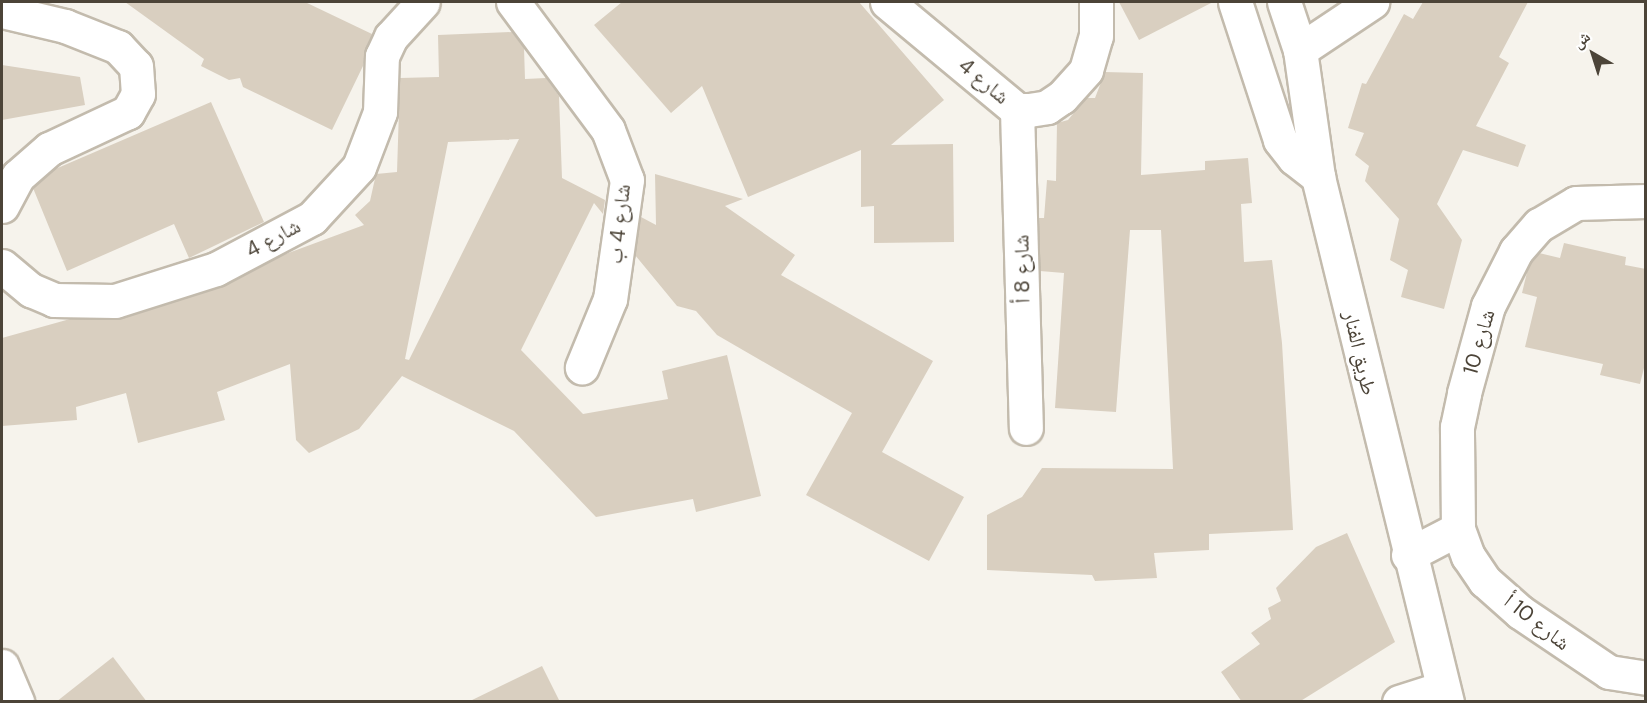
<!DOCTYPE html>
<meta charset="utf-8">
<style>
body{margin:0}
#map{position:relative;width:1647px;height:703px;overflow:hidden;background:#f6f3ec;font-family:"DM Sans","Noto Naskh Arabic",sans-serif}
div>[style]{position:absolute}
.building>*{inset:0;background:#d9cfc0}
.roads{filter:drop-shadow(2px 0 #c3bbad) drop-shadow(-2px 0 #c3bbad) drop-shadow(0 2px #c3bbad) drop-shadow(0 -2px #c3bbad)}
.minor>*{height:33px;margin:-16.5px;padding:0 16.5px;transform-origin:16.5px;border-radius:16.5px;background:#fff}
.tertiary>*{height:33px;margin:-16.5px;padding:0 16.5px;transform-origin:16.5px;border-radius:16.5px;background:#fff}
span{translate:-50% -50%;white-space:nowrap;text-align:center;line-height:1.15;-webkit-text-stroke:6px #fff;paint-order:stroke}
.street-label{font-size:21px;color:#4c4438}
.frame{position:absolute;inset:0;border:3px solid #4c4438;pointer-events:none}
.north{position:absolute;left:1563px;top:24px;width:60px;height:60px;-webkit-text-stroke:4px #fff;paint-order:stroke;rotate:321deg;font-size:16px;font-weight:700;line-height:24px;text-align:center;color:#4c4438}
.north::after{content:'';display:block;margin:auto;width:21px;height:27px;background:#4c4438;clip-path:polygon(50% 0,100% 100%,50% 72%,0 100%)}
</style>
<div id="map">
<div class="building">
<div style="clip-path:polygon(125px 2px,305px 2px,372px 34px,363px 66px,332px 130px,243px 87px,240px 78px,229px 80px,201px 66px,204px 59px)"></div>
<div style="clip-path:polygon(622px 2px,859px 2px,944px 100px,891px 145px,953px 144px,954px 242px,874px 243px,874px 206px,861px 207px,861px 150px,748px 197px,702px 86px,671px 113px,594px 25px)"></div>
<div style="clip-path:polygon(1119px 2px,1213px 2px,1139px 40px)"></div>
<div style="clip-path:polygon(1423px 2px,1528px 2px,1499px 57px,1509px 63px,1476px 126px,1526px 145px,1518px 167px,1463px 150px,1437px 204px,1462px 240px,1444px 309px,1401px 297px,1408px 270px,1390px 260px,1399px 219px,1365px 181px,1369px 166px,1355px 155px,1364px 133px,1348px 128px,1362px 83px,1366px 84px,1404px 14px,1413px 19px)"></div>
<div style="clip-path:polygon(evenodd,512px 32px,524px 48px,525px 79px,546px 78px,559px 96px,562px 178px,605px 200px,603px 214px,594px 203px,521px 350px,583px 414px,668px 399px,662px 371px,727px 355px,761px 496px,696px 512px,693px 499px,596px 517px,514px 431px,402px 376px,359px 429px,309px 453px,296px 440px,290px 364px,217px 392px,225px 420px,138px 443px,126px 393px,76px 407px,77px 420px,2px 426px,2px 338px,70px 319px,121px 319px,222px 287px,283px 255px,364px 225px,355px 215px,370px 201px,376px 174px,397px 172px,400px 78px,439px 77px,438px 35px,512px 32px,519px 139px,409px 360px,405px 359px,448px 142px,519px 139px)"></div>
<div style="clip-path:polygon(2px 65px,80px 77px,85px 105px,2px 120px)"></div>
<div style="clip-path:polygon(1105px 72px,1143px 73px,1141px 175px,1205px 170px,1205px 161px,1248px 158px,1252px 203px,1241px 204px,1244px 262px,1272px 260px,1282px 343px,1293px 530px,1209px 534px,1209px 550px,1154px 553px,1157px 578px,1095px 581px,1092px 575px,987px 570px,987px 515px,1022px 497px,1042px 468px,1173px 469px,1161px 230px,1130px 230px,1116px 412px,1055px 408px,1064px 273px,1040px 271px,1039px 218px,1044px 218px,1047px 180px,1056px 181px,1057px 123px,1068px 120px,1086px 98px,1095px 98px)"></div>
<div style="clip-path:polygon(211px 102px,264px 222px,189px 258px,174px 224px,67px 271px,33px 188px,53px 170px)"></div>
<div style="clip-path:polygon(655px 174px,743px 199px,725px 206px,795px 255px,781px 275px,933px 361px,882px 452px,964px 497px,929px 561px,806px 495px,852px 413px,717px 335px,696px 311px,677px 306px,635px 255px,641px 217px,656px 225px)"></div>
<div style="clip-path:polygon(1564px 243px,1626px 257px,1625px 265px,1646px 269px,1646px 360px,1640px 384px,1600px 375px,1603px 364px,1525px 347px,1537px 297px,1522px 293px,1528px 268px,1539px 253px,1560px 258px)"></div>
<div style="clip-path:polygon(1347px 533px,1395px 642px,1299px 702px,1242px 702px,1221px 672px,1260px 644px,1251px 633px,1271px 619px,1268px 608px,1281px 601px,1276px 588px,1316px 547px)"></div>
<div style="clip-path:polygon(113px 657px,147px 702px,56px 702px)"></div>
<div style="clip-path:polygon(542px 666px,560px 702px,468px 702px)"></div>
</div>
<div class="roads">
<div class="minor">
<div style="left:513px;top:2px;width:159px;rotate:53.4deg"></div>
<div style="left:608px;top:130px;width:53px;rotate:69.2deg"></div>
<div style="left:627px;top:180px;width:120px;rotate:98.1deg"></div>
<div style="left:610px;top:299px;width:74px;rotate:112.4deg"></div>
<div style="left:887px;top:2px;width:169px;rotate:39.7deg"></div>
<div style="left:1017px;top:110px;width:12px"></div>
<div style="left:1029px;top:110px;width:18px;rotate:-9deg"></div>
<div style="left:1047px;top:107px;width:18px;rotate:-34deg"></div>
<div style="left:1062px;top:97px;width:36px;rotate:-48deg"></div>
<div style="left:1086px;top:70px;width:35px;rotate:-74deg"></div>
<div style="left:1096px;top:36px;width:34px;rotate:-90deg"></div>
<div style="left:1235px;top:2px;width:145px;rotate:71.9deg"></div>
<div style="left:1280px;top:140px;width:23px;rotate:52deg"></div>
<div style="left:1294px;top:158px;width:31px;rotate:38deg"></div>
<div style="left:2px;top:11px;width:65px;rotate:13.4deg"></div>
<div style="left:65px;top:26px;width:57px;rotate:21.6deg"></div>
<div style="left:118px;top:47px;width:26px;rotate:47deg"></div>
<div style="left:136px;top:66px;width:28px;rotate:86deg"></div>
<div style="left:138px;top:94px;width:21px;rotate:119deg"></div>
<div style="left:128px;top:112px;width:87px;rotate:154.9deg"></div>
<div style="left:49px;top:149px;width:41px;rotate:138.9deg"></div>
<div style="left:18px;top:176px;width:34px;rotate:118deg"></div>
<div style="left:1300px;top:50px;width:87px;rotate:-33.7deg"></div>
<div style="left:1017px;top:110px;width:318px;rotate:88.4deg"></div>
<div style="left:2px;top:266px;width:38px;rotate:40deg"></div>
<div style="left:31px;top:290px;width:25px;rotate:23deg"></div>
<div style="left:54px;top:300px;width:61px;rotate:0.9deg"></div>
<div style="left:115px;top:301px;width:106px;rotate:-17.6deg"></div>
<div style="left:216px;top:269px;width:109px;rotate:-28deg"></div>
<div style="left:312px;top:218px;width:69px;rotate:-47.3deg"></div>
<div style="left:359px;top:167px;width:59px;rotate:-69.1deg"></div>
<div style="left:380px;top:112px;width:56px;rotate:-88deg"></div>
<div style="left:382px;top:56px;width:21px;rotate:-65deg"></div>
<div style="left:391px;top:37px;width:47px;rotate:-47.6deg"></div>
<div style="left:1458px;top:529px;width:29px;rotate:70deg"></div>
<div style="left:1468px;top:556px;width:30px;rotate:56deg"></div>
<div style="left:1485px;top:581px;width:47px;rotate:41.5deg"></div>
<div style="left:1520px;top:612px;width:107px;rotate:34deg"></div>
<div style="left:1609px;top:672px;width:37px;rotate:9deg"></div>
<div style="left:1408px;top:555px;width:56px;rotate:-27.5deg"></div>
<div style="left:1458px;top:529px;width:102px;rotate:-90.6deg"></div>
<div style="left:1457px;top:427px;width:35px;rotate:-78deg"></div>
<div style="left:1464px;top:393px;width:90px;rotate:-74.6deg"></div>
<div style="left:1488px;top:306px;width:62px;rotate:-63deg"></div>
<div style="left:1516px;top:251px;width:35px;rotate:-49deg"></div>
<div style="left:1539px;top:225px;width:43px;rotate:-30.7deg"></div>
<div style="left:1576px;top:203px;width:70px;rotate:-1.6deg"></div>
</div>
<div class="tertiary">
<div style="left:1284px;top:2px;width:51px;rotate:71.6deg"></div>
<div style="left:1300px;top:50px;width:128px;rotate:81.9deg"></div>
<div style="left:1318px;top:177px;width:541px;rotate:76.2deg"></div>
<div style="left:2px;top:666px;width:39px;rotate:67deg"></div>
<div style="left:1399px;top:702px;width:46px;rotate:-17.7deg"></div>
</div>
</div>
<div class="street-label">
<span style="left:984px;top:81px;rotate:40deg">شارع 4</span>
<span style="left:619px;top:224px;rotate:-84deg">شارع 4 ب</span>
<span style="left:273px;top:238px;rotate:-28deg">شارع 4</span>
<span style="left:1022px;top:269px;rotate:-91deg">شارع 8 أ</span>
<span style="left:1479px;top:342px;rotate:-74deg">شارع 10</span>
<span style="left:1360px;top:353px;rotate:77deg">طريق الفنار</span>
<span style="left:1537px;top:622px;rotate:38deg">شارع 10 أ</span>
</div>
<div class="frame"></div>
<div class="north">ش</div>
</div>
